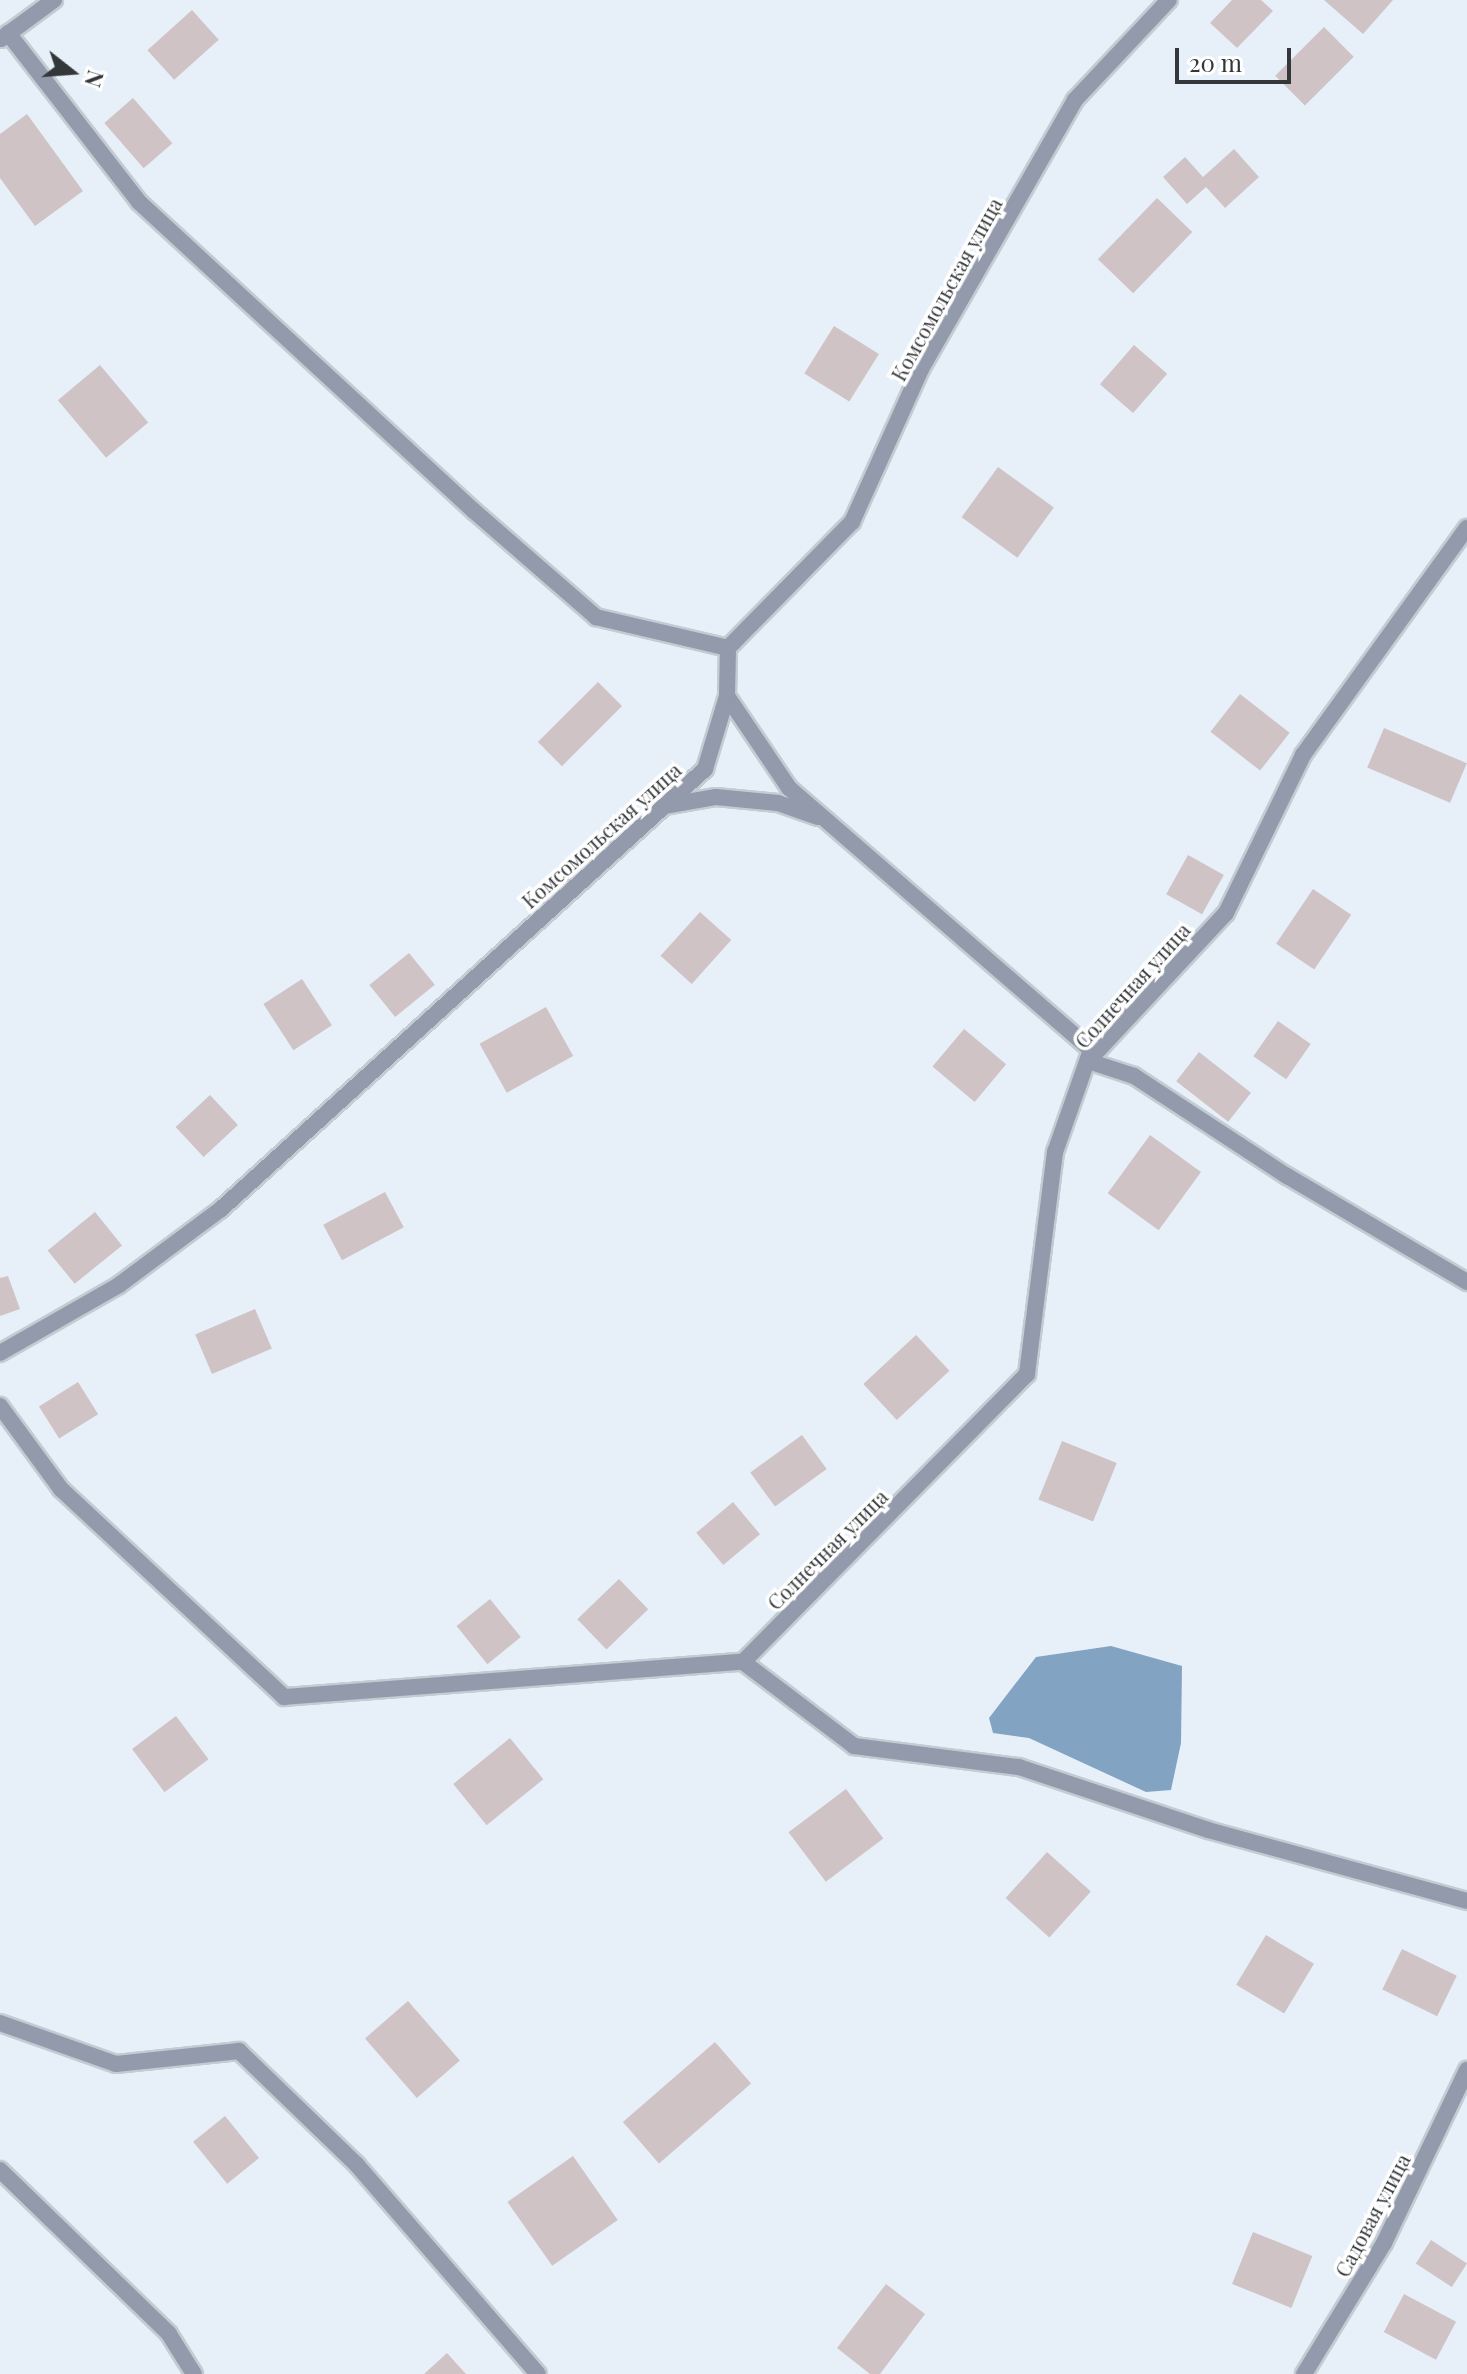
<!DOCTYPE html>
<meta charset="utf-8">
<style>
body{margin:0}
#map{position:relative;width:1467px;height:2374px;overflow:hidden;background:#e7f0f9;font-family:"Playfair Display",serif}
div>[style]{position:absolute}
.water>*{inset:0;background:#83a3c3}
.building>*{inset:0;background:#cfc3c6;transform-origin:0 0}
.roads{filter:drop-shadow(2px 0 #c3cbd3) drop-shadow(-2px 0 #c3cbd3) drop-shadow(0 2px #c3cbd3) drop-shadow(0 -2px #c3cbd3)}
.street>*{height:16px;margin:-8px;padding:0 8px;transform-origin:8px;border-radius:8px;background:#929aab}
span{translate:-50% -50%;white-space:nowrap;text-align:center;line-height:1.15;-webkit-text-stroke:7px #fff;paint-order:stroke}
.street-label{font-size:20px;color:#33373a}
.north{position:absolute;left:32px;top:32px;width:80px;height:80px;-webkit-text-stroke:6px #fff;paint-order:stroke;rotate:107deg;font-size:22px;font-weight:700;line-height:32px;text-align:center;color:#33373a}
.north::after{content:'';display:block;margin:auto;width:28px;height:36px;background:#33373a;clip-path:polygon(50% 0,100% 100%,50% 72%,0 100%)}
.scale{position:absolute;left:1175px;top:48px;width:116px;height:36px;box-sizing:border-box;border:4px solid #33373a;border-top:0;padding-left:10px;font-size:24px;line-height:28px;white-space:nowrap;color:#33373a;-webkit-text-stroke:6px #fff;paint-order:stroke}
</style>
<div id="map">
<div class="water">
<div style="clip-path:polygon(1111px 1646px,1182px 1666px,1181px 1743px,1171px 1790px,1146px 1792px,1029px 1738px,993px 1733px,989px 1718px,1036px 1657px)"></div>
</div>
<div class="building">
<div style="clip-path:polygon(1232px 0,1261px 0,1273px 11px,1237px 48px,1210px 23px)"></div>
<div style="clip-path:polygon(1324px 0,1393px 0,1363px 34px)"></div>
<div style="left:192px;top:10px;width:40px;height:60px;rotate:48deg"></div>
<div style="left:1324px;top:27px;width:42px;height:69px;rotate:45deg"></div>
<div style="left:133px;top:98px;width:60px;height:38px;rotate:49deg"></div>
<div style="clip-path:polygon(27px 114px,83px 191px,35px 226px,0 178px,0 134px)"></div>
<div style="clip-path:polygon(1234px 149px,1259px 177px,1225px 208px,1206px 187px,1187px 204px,1163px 177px,1185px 157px,1203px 177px)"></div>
<div style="left:1157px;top:198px;width:49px;height:85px;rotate:44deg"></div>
<div style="left:834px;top:326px;width:53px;height:56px;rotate:32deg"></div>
<div style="left:1134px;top:345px;width:44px;height:52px;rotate:41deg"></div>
<div style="left:100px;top:365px;width:75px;height:55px;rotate:50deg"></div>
<div style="left:998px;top:467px;width:69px;height:62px;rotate:36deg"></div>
<div style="left:598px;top:682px;width:34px;height:85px;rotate:45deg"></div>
<div style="left:1240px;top:694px;width:63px;height:48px;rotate:38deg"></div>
<div style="left:1384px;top:728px;width:90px;height:43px;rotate:23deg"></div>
<div style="left:1188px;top:855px;width:41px;height:45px;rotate:29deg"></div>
<div style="left:1313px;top:889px;width:46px;height:66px;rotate:34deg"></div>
<div style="left:700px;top:912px;width:42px;height:59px;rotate:42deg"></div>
<div style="left:409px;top:953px;width:41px;height:51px;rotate:51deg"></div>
<div style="left:302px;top:979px;width:55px;height:46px;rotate:57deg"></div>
<div style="left:546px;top:1007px;width:56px;height:76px;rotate:61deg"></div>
<div style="left:1278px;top:1021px;width:40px;height:43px;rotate:35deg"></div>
<div style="left:964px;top:1029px;width:55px;height:49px;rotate:40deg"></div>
<div style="left:1199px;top:1052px;width:66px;height:37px;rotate:38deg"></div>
<div style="left:210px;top:1095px;width:41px;height:47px;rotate:47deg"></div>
<div style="left:1150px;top:1135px;width:63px;height:72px;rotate:36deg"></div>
<div style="left:385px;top:1192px;width:40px;height:70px;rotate:62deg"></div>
<div style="left:95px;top:1212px;width:43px;height:61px;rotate:51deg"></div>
<div style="clip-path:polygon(8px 1276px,20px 1309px,0 1316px,0 1278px)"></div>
<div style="left:255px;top:1309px;width:43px;height:65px;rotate:67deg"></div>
<div style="left:916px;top:1335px;width:49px;height:72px;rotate:47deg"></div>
<div style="left:78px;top:1382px;width:38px;height:46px;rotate:58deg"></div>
<div style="left:802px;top:1435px;width:42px;height:64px;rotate:54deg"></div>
<div style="left:1062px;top:1441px;width:59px;height:63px;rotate:22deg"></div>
<div style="left:733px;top:1502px;width:42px;height:48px;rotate:50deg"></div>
<div style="left:619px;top:1579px;width:42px;height:58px;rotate:46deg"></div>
<div style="left:490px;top:1599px;width:49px;height:43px;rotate:51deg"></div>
<div style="left:176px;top:1716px;width:54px;height:55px;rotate:53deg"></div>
<div style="left:510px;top:1738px;width:53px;height:73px;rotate:51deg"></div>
<div style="left:846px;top:1789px;width:62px;height:72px;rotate:53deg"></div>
<div style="left:1047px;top:1852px;width:59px;height:62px;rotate:42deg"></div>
<div style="left:1266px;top:1935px;width:56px;height:58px;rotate:31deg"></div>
<div style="left:1402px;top:1949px;width:61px;height:45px;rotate:26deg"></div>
<div style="left:408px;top:2001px;width:79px;height:57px;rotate:49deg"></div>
<div style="left:715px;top:2042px;width:55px;height:122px;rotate:49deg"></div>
<div style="left:225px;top:2116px;width:54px;height:41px;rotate:51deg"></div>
<div style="left:573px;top:2156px;width:78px;height:80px;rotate:55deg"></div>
<div style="left:1253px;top:2232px;width:64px;height:56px;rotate:22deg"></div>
<div style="left:1431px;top:2240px;width:43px;height:28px;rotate:33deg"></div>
<div style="clip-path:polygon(886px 2284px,925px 2314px,880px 2374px,870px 2374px,837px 2348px)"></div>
<div style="left:1404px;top:2294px;width:59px;height:43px;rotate:28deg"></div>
<div style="clip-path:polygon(447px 2353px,466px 2374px,424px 2374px)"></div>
</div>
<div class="roads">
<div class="street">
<div style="left:8px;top:33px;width:214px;rotate:52.2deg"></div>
<div style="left:139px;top:202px;width:456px;rotate:42.7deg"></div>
<div style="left:474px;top:511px;width:162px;rotate:41deg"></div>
<div style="left:596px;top:617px;width:136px;rotate:13.2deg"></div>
<div style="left:1px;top:39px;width:66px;rotate:-36.3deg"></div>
<div style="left:727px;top:696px;width:111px;rotate:56deg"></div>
<div style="left:789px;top:788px;width:400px;rotate:40.9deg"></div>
<div style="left:1091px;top:1050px;width:108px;rotate:109.4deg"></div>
<div style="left:1055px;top:1152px;width:224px;rotate:97.2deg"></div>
<div style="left:1027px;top:1374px;width:404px;rotate:134.6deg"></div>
<div style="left:664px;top:806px;width:53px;rotate:-9.8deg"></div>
<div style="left:716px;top:797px;width:62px;rotate:5.5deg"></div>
<div style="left:778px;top:803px;width:42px;rotate:19.3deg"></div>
<div style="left:1088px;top:1061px;width:202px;rotate:-47deg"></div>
<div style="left:1226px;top:913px;width:176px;rotate:-64deg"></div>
<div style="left:1303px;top:755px;width:280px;rotate:-54.2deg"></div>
<div style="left:1088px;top:1061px;width:48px;rotate:18.1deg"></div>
<div style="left:1134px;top:1076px;width:183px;rotate:33.2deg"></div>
<div style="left:1287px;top:1176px;width:209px;rotate:30.5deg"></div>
<div style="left:0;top:1353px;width:137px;rotate:-29.7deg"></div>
<div style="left:119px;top:1285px;width:127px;rotate:-36.7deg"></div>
<div style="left:221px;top:1209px;width:654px;rotate:-42.27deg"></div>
<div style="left:705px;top:769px;width:76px;rotate:-73.2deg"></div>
<div style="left:727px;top:696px;width:48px;rotate:-88.8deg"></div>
<div style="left:728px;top:648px;width:177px;rotate:-45.5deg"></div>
<div style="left:852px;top:522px;width:168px;rotate:-65.7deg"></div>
<div style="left:921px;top:369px;width:310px;rotate:-60.2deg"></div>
<div style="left:1075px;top:100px;width:137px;rotate:-46.8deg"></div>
<div style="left:0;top:1406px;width:103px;rotate:53.7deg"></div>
<div style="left:61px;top:1489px;width:305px;rotate:43deg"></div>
<div style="left:284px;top:1697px;width:460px;rotate:-4.4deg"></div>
<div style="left:743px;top:1662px;width:139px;rotate:37.1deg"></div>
<div style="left:854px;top:1746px;width:166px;rotate:7.3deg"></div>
<div style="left:1019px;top:1767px;width:199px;rotate:18.4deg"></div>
<div style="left:1208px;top:1830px;width:269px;rotate:15.3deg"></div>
<div style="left:0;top:2023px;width:123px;rotate:19.5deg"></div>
<div style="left:116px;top:2064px;width:124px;rotate:-6deg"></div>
<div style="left:239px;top:2051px;width:164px;rotate:44deg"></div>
<div style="left:357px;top:2165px;width:276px;rotate:49.1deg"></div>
<div style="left:0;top:2170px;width:235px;rotate:44.1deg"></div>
<div style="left:169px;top:2334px;width:47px;rotate:58deg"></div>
<div style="left:1304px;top:2374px;width:153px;rotate:-58.6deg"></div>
<div style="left:1384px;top:2243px;width:192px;rotate:-64.4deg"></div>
</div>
</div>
<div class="street-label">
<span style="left:946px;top:289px;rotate:-61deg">Комсомольская улица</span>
<span style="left:601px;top:835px;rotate:-42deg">Комсомольская улица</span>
<span style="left:1132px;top:985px;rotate:-48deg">Солнечная улица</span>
<span style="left:827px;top:1549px;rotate:-45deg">Солнечная улица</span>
<span style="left:1372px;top:2215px;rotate:-62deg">Садовая улица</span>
</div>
<div class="north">N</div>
<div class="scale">20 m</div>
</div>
